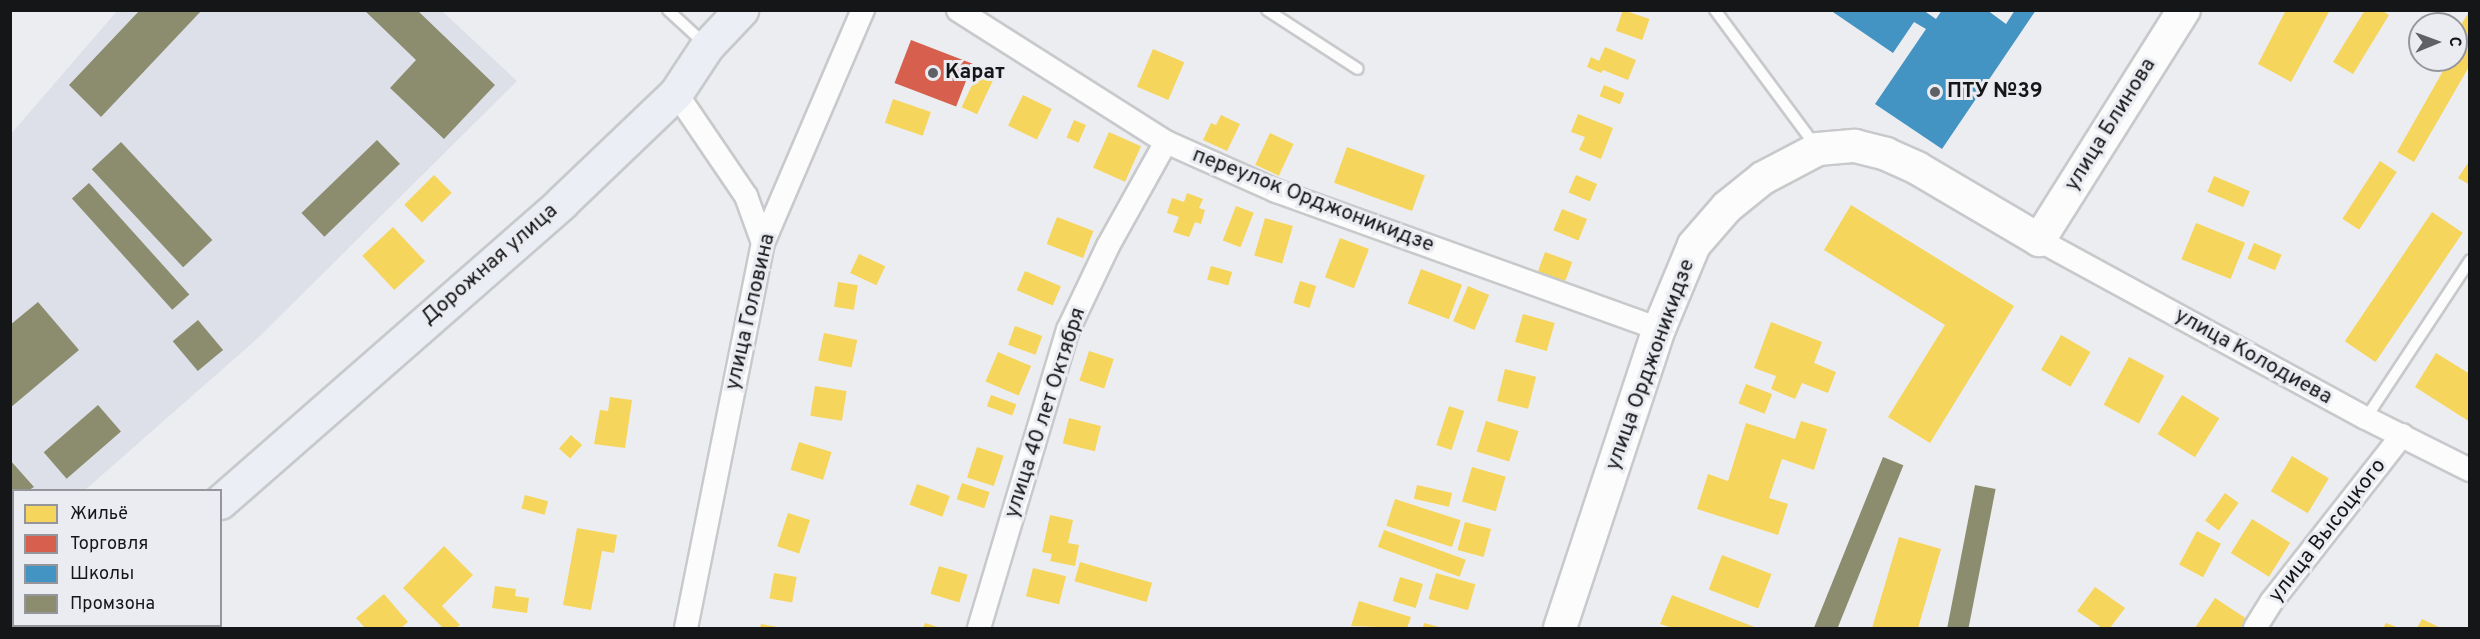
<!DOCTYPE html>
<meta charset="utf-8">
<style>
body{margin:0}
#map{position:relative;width:2480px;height:639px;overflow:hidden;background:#ecedf0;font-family:Overpass,sans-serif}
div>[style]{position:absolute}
.built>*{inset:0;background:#dde0e8}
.homes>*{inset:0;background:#f6d55c;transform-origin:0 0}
.shops>*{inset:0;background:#d6604d;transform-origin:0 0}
.schools>*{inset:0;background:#4393c3}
.industry>*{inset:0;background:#8c8c6e;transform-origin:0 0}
.roads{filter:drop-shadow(2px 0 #c8c9cb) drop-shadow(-2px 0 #c8c9cb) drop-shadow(0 2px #c8c9cb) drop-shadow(0 -2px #c8c9cb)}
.service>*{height:10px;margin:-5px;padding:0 5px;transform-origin:5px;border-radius:5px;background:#fcfcfd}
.minor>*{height:22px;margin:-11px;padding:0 11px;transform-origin:11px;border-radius:11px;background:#fcfcfd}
.secondary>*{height:32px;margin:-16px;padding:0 16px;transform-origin:16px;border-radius:16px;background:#fcfcfd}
.primary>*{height:33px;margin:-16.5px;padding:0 16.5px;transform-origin:16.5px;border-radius:16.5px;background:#ebeef4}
.dots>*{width:16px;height:16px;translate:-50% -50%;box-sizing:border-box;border:3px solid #eaecf2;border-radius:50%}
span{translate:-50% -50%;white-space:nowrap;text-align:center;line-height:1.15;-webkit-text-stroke:6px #eaecf2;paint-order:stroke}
.poi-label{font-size:21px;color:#151618;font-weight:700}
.left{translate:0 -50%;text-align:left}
.street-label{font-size:21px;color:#151618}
.frame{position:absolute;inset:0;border:12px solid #151618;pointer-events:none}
.legend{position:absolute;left:12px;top:489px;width:210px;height:138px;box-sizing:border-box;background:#eaecf2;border:2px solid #95969b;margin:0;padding:8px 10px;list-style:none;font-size:18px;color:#151618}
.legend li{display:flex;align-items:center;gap:12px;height:30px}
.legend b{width:30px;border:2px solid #95969b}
.north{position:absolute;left:2408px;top:12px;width:60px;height:60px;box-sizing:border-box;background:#eaecf2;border:2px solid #95969b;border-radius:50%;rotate:89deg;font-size:16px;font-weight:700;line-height:24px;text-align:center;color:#151618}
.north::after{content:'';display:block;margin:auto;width:21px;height:27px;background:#606164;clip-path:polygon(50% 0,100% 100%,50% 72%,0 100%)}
</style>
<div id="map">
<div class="built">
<div style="clip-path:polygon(117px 11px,442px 11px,517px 81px,259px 337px,85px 490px,14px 490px,14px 553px,11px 556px,10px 135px)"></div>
</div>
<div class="homes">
<div style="left:1623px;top:10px;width:28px;height:22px;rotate:19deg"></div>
<div style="clip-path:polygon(2286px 10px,2330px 10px,2291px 82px,2258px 64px)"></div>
<div style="clip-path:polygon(2365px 10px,2381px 10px,2389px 15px,2353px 74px,2333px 62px)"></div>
<div style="clip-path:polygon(2470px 10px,2470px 65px,2414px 162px,2397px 152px,2447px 64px,2441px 60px,2456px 60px,2456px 33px)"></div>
<div style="clip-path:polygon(1605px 47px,1636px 60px,1628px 80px,1603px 70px,1601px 73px,1587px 67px,1591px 57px,1599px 61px)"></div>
<div style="left:1153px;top:49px;width:34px;height:41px;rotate:23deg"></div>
<div style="left:979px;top:70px;width:17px;height:41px;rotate:25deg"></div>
<div style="left:1604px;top:85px;width:22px;height:12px;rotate:22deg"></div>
<div style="left:1023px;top:95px;width:32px;height:34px;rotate:26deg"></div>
<div style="left:893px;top:99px;width:40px;height:25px;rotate:19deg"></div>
<div style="clip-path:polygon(1578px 114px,1613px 128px,1601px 159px,1579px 150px,1585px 137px,1571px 132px)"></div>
<div style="clip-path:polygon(1221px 115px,1240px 124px,1227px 151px,1203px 140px,1211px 123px,1216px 125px)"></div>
<div style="left:1074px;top:120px;width:13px;height:19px;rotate:23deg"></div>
<div style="left:1109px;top:132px;width:35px;height:39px;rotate:24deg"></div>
<div style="left:1270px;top:133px;width:26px;height:35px;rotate:25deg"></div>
<div style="left:1347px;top:147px;width:83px;height:38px;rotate:20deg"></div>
<div style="clip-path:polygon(2470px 160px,2470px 185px,2458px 178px)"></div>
<div style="left:2380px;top:161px;width:20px;height:69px;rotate:33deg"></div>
<div style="left:434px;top:175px;width:25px;height:42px;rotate:45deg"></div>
<div style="left:1576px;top:175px;width:23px;height:19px;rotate:23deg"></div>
<div style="left:2214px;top:176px;width:39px;height:17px;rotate:23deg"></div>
<div style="clip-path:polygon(1187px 193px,1203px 199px,1199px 208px,1205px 210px,1201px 224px,1195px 222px,1189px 237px,1173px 232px,1179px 217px,1167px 213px,1172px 198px,1184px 202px)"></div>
<div style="clip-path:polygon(1851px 205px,2014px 306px,1930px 443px,1888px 417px,1945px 325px,1824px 250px)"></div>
<div style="left:1236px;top:206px;width:19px;height:37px;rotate:21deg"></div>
<div style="left:1562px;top:209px;width:27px;height:23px;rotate:22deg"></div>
<div style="left:2432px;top:212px;width:37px;height:156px;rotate:34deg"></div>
<div style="left:1057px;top:217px;width:39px;height:29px;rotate:21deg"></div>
<div style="left:1265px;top:218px;width:29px;height:39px;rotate:16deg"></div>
<div style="left:2196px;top:223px;width:53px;height:39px;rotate:22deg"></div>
<div style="left:393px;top:227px;width:47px;height:42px;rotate:47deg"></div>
<div style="left:1340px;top:238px;width:31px;height:42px;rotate:21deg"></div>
<div style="left:2254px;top:243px;width:30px;height:17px;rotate:23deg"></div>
<div style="left:1545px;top:252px;width:29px;height:22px;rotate:20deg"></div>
<div style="left:859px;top:254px;width:29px;height:21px;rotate:25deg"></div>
<div style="left:1211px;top:266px;width:22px;height:14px;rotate:16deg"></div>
<div style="left:1421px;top:269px;width:44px;height:37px;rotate:21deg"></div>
<div style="left:1025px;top:271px;width:39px;height:21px;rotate:23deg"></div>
<div style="left:1300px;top:281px;width:17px;height:23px;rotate:17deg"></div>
<div style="left:838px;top:282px;width:20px;height:25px;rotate:9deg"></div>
<div style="left:1468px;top:286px;width:23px;height:38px;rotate:23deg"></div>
<div style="left:1523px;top:314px;width:33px;height:29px;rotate:16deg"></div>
<div style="clip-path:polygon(1771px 322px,1822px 342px,1814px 363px,1836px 372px,1828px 393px,1802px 383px,1795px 399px,1771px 389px,1776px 376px,1754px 368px)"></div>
<div style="left:1015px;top:326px;width:29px;height:20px;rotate:20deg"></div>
<div style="left:824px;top:333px;width:34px;height:28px;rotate:12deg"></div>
<div style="left:2061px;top:335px;width:34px;height:40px;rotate:30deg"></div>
<div style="left:1089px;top:351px;width:26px;height:31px;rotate:18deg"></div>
<div style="left:998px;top:352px;width:36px;height:32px;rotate:23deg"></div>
<div style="clip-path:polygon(2436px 353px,2470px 374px,2470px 422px,2415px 387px)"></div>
<div style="left:2129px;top:357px;width:40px;height:54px;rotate:28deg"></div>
<div style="left:1505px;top:369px;width:32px;height:33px;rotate:14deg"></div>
<div style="left:1746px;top:384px;width:28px;height:21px;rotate:21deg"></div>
<div style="left:815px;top:386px;width:32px;height:30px;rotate:9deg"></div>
<div style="left:991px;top:395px;width:27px;height:12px;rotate:20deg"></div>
<div style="left:2182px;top:395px;width:44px;height:46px;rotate:32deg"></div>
<div style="clip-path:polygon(610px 397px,632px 400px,625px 448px,594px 444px,600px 410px,608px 411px)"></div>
<div style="left:1449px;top:406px;width:16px;height:41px;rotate:18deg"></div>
<div style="left:1069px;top:418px;width:33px;height:26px;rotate:14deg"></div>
<div style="left:1486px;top:421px;width:34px;height:32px;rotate:17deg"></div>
<div style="clip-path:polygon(1801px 421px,1827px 429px,1814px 470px,1782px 459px,1769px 498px,1788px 504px,1778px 535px,1697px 509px,1708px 474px,1728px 481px,1746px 423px,1795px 439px)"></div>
<div style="left:571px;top:435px;width:15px;height:18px;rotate:42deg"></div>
<div style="left:799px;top:442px;width:34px;height:29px;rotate:17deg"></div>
<div style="left:977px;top:447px;width:28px;height:32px;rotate:18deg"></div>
<div style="left:2292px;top:456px;width:43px;height:41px;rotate:31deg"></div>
<div style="left:1472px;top:467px;width:35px;height:36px;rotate:16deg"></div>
<div style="left:962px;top:483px;width:29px;height:17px;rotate:18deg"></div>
<div style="left:917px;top:484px;width:35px;height:22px;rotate:20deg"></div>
<div style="left:1417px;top:485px;width:36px;height:14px;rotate:13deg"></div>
<div style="left:2225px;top:493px;width:17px;height:34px;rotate:36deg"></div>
<div style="left:525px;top:495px;width:24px;height:14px;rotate:15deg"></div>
<div style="left:1395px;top:499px;width:69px;height:28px;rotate:18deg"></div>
<div style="left:788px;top:513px;width:23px;height:35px;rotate:18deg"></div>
<div style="clip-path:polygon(1050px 515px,1073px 520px,1068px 543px,1079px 545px,1075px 566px,1050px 561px,1052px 554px,1042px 552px)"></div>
<div style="left:2252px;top:519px;width:45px;height:40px;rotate:32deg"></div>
<div style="left:1465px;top:522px;width:27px;height:29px;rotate:15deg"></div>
<div style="clip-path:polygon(577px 528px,617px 535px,614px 553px,602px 551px,591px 610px,563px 605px)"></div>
<div style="left:1384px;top:530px;width:87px;height:18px;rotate:20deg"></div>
<div style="left:2197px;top:531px;width:27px;height:38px;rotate:28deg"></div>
<div style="clip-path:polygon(1899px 537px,1941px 549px,1918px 628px,1872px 628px)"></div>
<div style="clip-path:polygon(444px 546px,473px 575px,442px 606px,460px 625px,456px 628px,443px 628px,403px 588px)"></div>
<div style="left:1722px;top:555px;width:53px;height:37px;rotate:21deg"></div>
<div style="left:1080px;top:562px;width:75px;height:20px;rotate:16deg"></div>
<div style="left:939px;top:566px;width:30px;height:29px;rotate:17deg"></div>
<div style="left:1033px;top:568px;width:34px;height:29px;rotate:14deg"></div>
<div style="left:774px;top:573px;width:23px;height:26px;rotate:10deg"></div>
<div style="left:1436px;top:573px;width:41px;height:27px;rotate:16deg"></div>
<div style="left:1400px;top:577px;width:24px;height:25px;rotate:17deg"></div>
<div style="clip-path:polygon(495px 586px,516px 589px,515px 596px,529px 598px,527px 613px,492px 608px)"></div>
<div style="clip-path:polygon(2095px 587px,2125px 608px,2110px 628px,2102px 628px,2077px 611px)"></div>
<div style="clip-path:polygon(384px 594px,408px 622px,401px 628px,365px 628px,356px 618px)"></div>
<div style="clip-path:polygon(1672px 595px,1757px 628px,1673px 628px,1660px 624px)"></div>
<div style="clip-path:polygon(2215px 598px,2247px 619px,2241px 628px,2195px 628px)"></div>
<div style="clip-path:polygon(1359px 601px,1411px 617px,1407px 628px,1351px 626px)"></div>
<div style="clip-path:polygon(2422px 619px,2441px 628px,2417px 628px)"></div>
<div style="clip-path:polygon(925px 623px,941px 628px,923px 628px)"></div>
<div style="clip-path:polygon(1424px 623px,1443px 628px,1423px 628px)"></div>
<div style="clip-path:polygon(2386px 623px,2399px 628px,2383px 628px)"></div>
<div style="clip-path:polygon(761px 624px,778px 627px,778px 628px,760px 628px)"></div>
</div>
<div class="shops">
<div style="left:911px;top:40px;width:66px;height:46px;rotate:21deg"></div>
</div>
<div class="schools">
<div style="clip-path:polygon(1830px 10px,1923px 10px,1936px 19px,1942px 10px,1987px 10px,2006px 24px,2015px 10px,2036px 10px,1942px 149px,1875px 104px,1926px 29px,1914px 22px,1893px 53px)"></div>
</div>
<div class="industry">
<div style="clip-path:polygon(140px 10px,202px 10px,101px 117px,69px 85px)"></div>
<div style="clip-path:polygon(364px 10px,417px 10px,495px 85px,444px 139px,390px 88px,416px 60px)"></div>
<div style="left:377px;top:140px;width:33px;height:105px;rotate:46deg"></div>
<div style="left:121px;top:142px;width:134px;height:40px;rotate:47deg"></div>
<div style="left:89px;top:183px;width:150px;height:23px;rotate:48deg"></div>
<div style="clip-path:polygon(38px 302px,79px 350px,10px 408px,10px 325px)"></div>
<div style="left:198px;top:320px;width:39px;height:33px;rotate:50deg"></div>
<div style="left:98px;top:405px;width:35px;height:72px;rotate:49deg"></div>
<div style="left:1883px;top:457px;width:22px;height:184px;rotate:22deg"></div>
<div style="clip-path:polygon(10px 460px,34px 487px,29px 490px,14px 490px,12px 505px)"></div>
<div style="left:1975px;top:485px;width:21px;height:145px;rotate:11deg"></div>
</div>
<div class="roads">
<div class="service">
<div style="left:668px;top:10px;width:50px;rotate:42.6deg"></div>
<div style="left:1267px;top:10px;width:108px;rotate:33deg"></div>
<div style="left:1715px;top:10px;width:172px;rotate:53.5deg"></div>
<div style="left:2366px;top:418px;width:189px;rotate:-56.6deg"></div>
</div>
<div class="minor">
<div style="left:958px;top:10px;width:246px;rotate:32.4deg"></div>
<div style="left:1166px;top:142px;width:120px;rotate:24deg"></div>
<div style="left:1276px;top:191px;width:407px;rotate:19.8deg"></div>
<div style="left:676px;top:93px;width:125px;rotate:55.8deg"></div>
<div style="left:746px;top:196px;width:50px;rotate:70.1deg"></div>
<div style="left:2039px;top:240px;width:372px;rotate:28.6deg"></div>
<div style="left:2366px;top:418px;width:116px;rotate:26.6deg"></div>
<div style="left:686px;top:628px;width:393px;rotate:-78.7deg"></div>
<div style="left:763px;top:243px;width:254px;rotate:-66.8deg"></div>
<div style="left:979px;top:628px;width:311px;rotate:-73.4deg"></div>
<div style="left:1068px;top:330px;width:93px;rotate:-64.5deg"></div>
<div style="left:1108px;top:246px;width:119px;rotate:-60.9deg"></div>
<div style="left:2255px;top:628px;width:32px;rotate:-58deg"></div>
<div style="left:2272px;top:601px;width:211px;rotate:-51.9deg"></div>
</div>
<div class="secondary">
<div style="left:1560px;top:628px;width:315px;rotate:-71.7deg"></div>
<div style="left:1659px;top:329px;width:91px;rotate:-67.4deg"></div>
<div style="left:1694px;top:245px;width:50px;rotate:-49deg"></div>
<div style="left:1727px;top:207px;width:46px;rotate:-38.9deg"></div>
<div style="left:1763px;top:178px;width:62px;rotate:-27.8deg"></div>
<div style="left:1818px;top:149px;width:37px;rotate:-5deg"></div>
<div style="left:1855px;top:146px;width:32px;rotate:14deg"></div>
<div style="left:1886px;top:154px;width:34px;rotate:24deg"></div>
<div style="left:1917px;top:168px;width:142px;rotate:30.5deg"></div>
<div style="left:2039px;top:240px;width:272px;rotate:-57.8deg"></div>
</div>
<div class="primary">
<div style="left:220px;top:502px;width:454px;rotate:-41.2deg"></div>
<div style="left:561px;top:203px;width:159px;rotate:-43.7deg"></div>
<div style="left:676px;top:93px;width:56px;rotate:-56.6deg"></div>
<div style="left:707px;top:46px;width:50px;rotate:-46.6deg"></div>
<div style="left:76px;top:628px;width:4px;rotate:-27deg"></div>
</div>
</div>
<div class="dots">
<div style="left:933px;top:73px;background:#606164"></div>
<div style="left:1935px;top:92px;background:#606164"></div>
</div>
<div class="poi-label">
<span class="left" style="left:945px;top:73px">Карат</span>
<span class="left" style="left:1947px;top:92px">ПТУ №39</span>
</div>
<div class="street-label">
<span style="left:2111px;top:125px;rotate:-58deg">улица Блинова</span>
<span style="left:1313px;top:201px;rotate:21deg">переулок Орджоникидзе</span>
<span style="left:490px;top:265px;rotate:-41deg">Дорожная улица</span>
<span style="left:751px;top:312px;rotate:-77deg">улица Головина</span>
<span style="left:2253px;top:357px;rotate:29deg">улица Колодиева</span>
<span style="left:1651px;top:365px;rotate:-70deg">улица Орджоникидзе</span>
<span style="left:1046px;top:413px;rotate:-72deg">улица 40 лет Октября</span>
<span style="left:2328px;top:531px;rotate:-52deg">улица Высоцкого</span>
</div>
<div class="frame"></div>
<ul class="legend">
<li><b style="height:16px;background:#f6d55c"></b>Жильё</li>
<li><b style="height:16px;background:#d6604d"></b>Торговля</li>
<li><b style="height:16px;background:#4393c3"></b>Школы</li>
<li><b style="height:16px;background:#8c8c6e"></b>Промзона</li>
</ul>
<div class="north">С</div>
</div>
